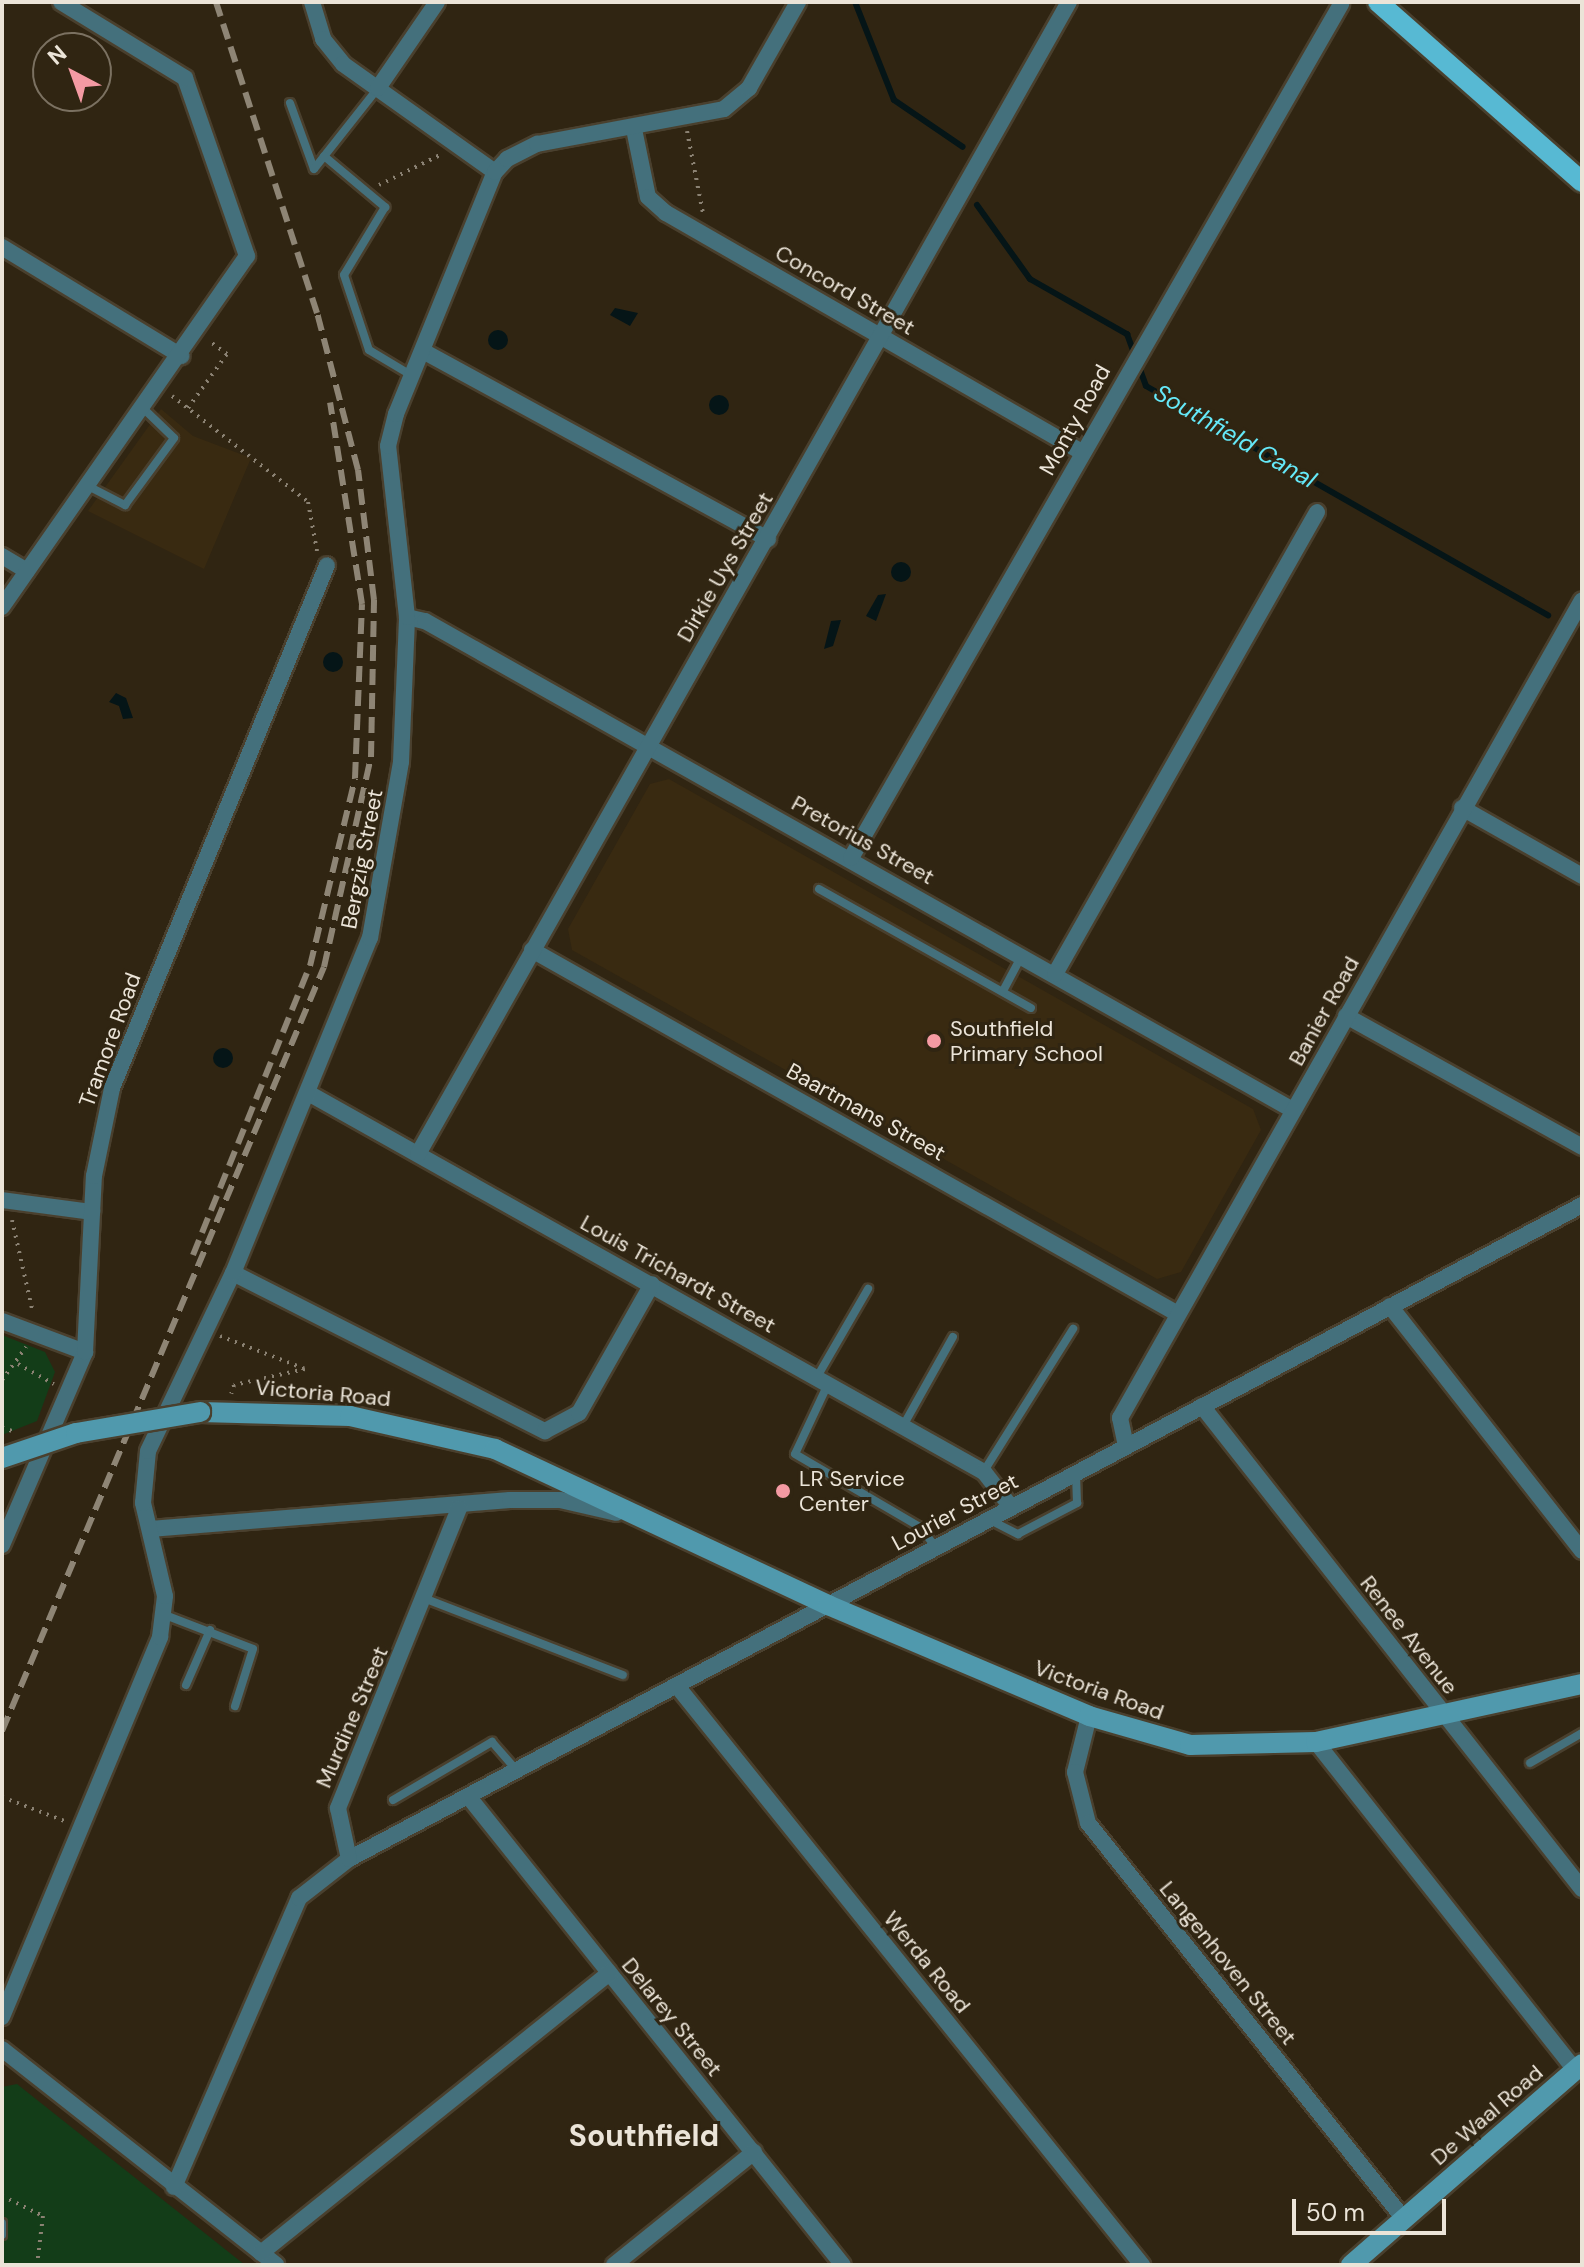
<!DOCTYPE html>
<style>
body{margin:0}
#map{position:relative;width:1584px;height:2267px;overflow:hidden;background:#302512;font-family:"DM Sans",sans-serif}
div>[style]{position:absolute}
.built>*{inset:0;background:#392a11}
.green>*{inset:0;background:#133d18}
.water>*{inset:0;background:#051517}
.round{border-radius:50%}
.stream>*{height:6px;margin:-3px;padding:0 3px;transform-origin:3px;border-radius:3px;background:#051517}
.path>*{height:4px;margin-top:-2px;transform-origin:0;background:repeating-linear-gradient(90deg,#8b8273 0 2px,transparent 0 8px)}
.roads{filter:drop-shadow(2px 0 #4a402e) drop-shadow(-2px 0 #4a402e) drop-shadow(0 2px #4a402e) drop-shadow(0 -2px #4a402e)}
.lane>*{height:8px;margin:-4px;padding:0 4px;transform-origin:4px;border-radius:4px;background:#44707c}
.street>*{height:16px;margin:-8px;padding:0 8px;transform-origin:8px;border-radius:8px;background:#44707c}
.secondary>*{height:20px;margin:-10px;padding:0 10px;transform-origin:10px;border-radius:10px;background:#5099ad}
.primary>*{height:20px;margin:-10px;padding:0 10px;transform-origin:10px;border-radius:10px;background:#57b9d3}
.rail>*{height:6px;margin-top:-3px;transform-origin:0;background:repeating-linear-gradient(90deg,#8e8575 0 16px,transparent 0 24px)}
.bridges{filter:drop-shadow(2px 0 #4a402e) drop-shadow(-2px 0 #4a402e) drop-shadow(0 2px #4a402e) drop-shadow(0 -2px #4a402e)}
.secondary-bridge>*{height:20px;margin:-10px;padding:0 10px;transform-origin:10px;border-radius:10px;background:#5099ad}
.dots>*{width:22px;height:22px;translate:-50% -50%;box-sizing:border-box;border:4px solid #302512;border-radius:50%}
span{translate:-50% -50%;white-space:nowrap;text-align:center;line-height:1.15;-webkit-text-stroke:6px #302512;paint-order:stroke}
.street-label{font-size:22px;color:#ebe4d8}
.poi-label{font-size:22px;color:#ebe4d8}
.left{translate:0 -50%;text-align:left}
.water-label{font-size:24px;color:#65e9f9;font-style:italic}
.district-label{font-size:30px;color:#ebe4d8;font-weight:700}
.frame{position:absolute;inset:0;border:4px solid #ebe4d8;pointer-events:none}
.north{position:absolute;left:32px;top:32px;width:80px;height:80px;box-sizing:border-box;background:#302512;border:2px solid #7b7161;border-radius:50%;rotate:319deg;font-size:22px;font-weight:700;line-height:32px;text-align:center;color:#ebe4d8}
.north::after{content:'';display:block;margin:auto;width:28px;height:36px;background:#f49aa3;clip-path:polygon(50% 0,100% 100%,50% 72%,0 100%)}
.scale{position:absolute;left:1292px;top:2199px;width:154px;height:36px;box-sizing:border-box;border:4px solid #ebe4d8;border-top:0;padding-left:10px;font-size:24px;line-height:28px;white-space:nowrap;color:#ebe4d8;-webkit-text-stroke:6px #302512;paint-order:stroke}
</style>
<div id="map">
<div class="built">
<div style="clip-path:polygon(161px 409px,193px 436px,251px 458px,204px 569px,88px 511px)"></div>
<div style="clip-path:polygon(669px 779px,1253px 1109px,1261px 1130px,1181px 1272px,1157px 1279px,572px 950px,568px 929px,650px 784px)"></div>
</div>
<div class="green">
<div style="clip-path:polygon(2px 1335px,45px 1352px,55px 1372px,37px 1421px,2px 1435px)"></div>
<div style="clip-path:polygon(17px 2084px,245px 2265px,2px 2265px,2px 2087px)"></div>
</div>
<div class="water">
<div style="clip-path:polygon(615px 308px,638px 313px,630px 326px,610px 315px)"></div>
<div class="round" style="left:488px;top:330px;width:20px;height:20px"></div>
<div class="round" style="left:709px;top:395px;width:20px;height:20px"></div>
<div class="round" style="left:891px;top:562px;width:20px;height:20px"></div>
<div style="clip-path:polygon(886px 594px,876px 621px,866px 616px,878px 595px)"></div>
<div style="clip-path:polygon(841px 620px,833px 646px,824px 649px,831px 621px)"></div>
<div class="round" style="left:323px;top:652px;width:20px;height:20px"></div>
<div style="clip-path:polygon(116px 693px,126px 698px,133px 718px,123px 719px,119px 706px,109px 702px)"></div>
<div class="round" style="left:213px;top:1048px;width:20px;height:20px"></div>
</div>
<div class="stream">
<div style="left:855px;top:2px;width:105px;rotate:68.3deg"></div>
<div style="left:894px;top:100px;width:83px;rotate:34.3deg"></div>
<div style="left:977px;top:205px;width:91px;rotate:54.4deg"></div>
<div style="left:1030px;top:279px;width:112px;rotate:29.6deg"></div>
<div style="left:1127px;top:334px;width:55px;rotate:69.9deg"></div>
<div style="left:1146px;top:386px;width:463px;rotate:29.7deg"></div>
</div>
<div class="path">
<div style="left:687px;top:131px;width:84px;rotate:79deg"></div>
<div style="left:379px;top:185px;width:70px;rotate:-26.2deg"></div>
<div style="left:172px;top:396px;width:172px;rotate:37.9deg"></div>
<div style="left:308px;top:502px;width:50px;rotate:79.6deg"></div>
<div style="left:188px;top:408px;width:67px;rotate:-54.2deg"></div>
<div style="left:227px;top:354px;width:22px;rotate:-144deg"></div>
<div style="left:12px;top:1220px;width:95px;rotate:77.3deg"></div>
<div style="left:220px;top:1336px;width:91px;rotate:21.2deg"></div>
<div style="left:305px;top:1369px;width:73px;rotate:167.3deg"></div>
<div style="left:234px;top:1385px;width:9px;rotate:108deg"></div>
<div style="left:18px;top:1364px;width:41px;rotate:29.1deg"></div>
<div style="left:2px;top:1380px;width:41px;rotate:-54deg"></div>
<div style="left:2px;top:1428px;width:15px;rotate:16deg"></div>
<div style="left:2px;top:1797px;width:70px;rotate:21deg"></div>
<div style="left:2px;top:2196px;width:46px;rotate:26deg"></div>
<div style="left:43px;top:2216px;width:49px;rotate:97deg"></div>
</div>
<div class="roads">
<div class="lane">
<div style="left:290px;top:103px;width:70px;rotate:70deg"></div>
<div style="left:314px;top:169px;width:103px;rotate:-51.7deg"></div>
<div style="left:324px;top:156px;width:80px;rotate:39.9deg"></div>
<div style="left:385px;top:207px;width:79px;rotate:121.1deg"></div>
<div style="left:344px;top:275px;width:79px;rotate:71.6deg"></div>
<div style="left:369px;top:350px;width:49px;rotate:30.8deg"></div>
<div style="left:88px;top:486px;width:42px;rotate:27.2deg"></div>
<div style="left:125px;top:505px;width:83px;rotate:-53.8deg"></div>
<div style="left:174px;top:438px;width:42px;rotate:-136deg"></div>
<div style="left:819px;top:889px;width:243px;rotate:29.3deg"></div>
<div style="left:1003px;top:991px;width:38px;rotate:-62deg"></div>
<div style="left:817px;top:1377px;width:102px;rotate:-59.9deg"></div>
<div style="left:828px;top:1384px;width:77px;rotate:115.2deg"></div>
<div style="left:795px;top:1454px;width:145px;rotate:30.3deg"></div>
<div style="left:920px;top:1527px;width:24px;rotate:52deg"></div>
<div style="left:903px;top:1426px;width:102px;rotate:-60.7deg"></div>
<div style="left:984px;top:1471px;width:168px;rotate:-57.9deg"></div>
<div style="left:988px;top:1519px;width:34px;rotate:27deg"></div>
<div style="left:1018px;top:1534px;width:67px;rotate:-27.7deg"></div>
<div style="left:1077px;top:1503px;width:30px;rotate:-92deg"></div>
<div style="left:426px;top:1599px;width:211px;rotate:21.1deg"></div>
<div style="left:165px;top:1615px;width:94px;rotate:21.1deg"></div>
<div style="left:253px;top:1649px;width:60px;rotate:107.5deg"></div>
<div style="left:186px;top:1685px;width:60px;rotate:-66.4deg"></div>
<div style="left:1530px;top:1763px;width:60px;rotate:-30deg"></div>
<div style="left:393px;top:1800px;width:115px;rotate:-30.4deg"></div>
<div style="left:492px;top:1742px;width:37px;rotate:49deg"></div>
<div style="left:2px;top:2223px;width:12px;rotate:90deg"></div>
</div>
<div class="street">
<div style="left:312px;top:2px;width:39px;rotate:73deg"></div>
<div style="left:323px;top:39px;width:32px;rotate:51deg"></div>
<div style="left:343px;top:64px;width:186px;rotate:35.4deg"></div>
<div style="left:378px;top:88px;width:104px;rotate:-55.5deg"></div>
<div style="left:634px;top:129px;width:69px;rotate:78.4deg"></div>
<div style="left:648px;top:197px;width:24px;rotate:42deg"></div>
<div style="left:666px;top:213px;width:481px;rotate:29.9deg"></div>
<div style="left:2px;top:247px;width:210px;rotate:31.3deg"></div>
<div style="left:423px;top:351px;width:393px;rotate:28.6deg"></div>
<div style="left:2px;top:556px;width:29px;rotate:31deg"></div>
<div style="left:2px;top:607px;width:428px;rotate:-55.1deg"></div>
<div style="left:247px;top:256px;width:188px;rotate:-109.2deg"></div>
<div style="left:185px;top:78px;width:145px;rotate:-148.5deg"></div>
<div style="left:407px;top:617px;width:18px;rotate:13deg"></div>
<div style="left:425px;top:621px;width:996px;rotate:29.4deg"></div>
<div style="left:1462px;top:808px;width:138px;rotate:29.5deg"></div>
<div style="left:851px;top:858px;width:985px;rotate:-60.15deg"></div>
<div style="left:532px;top:950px;width:741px;rotate:29.4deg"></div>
<div style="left:1055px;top:974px;width:531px;rotate:-60.44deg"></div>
<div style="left:1346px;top:1016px;width:270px;rotate:29deg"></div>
<div style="left:310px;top:1094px;width:773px;rotate:29.29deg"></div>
<div style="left:984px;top:1472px;width:44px;rotate:52.4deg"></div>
<div style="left:418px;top:1154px;width:1323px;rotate:-60.53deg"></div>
<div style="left:2px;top:1200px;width:91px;rotate:7.6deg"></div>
<div style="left:233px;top:1273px;width:350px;rotate:26.9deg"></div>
<div style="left:545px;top:1431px;width:38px;rotate:-28deg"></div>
<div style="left:579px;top:1413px;width:148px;rotate:-60.5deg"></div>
<div style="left:1390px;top:1306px;width:311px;rotate:51.9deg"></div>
<div style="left:2px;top:1321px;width:89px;rotate:20.5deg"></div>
<div style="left:1202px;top:1406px;width:615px;rotate:51.81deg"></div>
<div style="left:1126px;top:1446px;width:29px;rotate:-102deg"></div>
<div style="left:1120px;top:1418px;width:939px;rotate:-60.54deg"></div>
<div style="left:150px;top:1529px;width:361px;rotate:-4.6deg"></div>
<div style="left:510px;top:1500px;width:50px"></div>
<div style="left:560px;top:1500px;width:58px;rotate:12.8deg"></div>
<div style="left:2px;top:1545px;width:210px;rotate:-66.7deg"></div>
<div style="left:85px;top:1352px;width:176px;rotate:-87.1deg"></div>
<div style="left:94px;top:1176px;width:90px;rotate:-78.4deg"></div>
<div style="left:112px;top:1088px;width:565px;rotate:-67.65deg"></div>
<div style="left:677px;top:1686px;width:743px;rotate:51.23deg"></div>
<div style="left:1089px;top:1716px;width:58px;rotate:104deg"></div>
<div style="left:1075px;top:1772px;width:53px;rotate:75.7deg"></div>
<div style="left:1088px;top:1823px;width:507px;rotate:51.41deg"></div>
<div style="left:1316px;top:1742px;width:418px;rotate:51.7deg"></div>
<div style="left:468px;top:1796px;width:600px;rotate:51.36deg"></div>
<div style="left:349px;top:1859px;width:1396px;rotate:-27.94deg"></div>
<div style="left:2px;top:2017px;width:412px;rotate:-67.4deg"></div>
<div style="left:160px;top:1637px;width:41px;rotate:-83deg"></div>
<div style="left:165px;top:1596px;width:96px;rotate:-103.3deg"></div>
<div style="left:143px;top:1503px;width:52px;rotate:-84.5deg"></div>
<div style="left:148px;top:1451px;width:197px;rotate:-64.5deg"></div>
<div style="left:233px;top:1273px;width:362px;rotate:-67.8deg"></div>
<div style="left:370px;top:938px;width:179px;rotate:-80deg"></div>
<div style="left:401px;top:762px;width:145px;rotate:-87.6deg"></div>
<div style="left:407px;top:617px;width:172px;rotate:-96.3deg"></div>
<div style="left:388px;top:446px;width:33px;rotate:-76deg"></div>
<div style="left:396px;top:414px;width:261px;rotate:-67.8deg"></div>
<div style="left:495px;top:172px;width:18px;rotate:-47deg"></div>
<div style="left:507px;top:159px;width:34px;rotate:-27deg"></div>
<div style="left:537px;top:144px;width:190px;rotate:-10.6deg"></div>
<div style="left:724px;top:109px;width:33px;rotate:-40deg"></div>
<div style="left:749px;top:88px;width:99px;rotate:-60.3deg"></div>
<div style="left:2px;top:2049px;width:349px;rotate:38.2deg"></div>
<div style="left:174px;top:2187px;width:315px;rotate:-66.6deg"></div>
<div style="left:299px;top:1898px;width:63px;rotate:-38deg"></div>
<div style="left:349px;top:1859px;width:52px;rotate:-102.2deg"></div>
<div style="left:338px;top:1808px;width:323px;rotate:-68deg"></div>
<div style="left:261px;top:2253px;width:447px;rotate:-38.8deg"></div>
<div style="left:614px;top:2265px;width:180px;rotate:-38.9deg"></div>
</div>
<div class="secondary">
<div style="left:200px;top:1412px;width:150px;rotate:1.5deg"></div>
<div style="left:350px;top:1416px;width:149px;rotate:12.8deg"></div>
<div style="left:495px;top:1449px;width:368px;rotate:25.1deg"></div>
<div style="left:828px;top:1605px;width:284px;rotate:23deg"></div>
<div style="left:1089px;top:1716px;width:105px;rotate:16deg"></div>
<div style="left:1190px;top:1745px;width:126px;rotate:-1.4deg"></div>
<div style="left:1316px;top:1742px;width:272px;rotate:-12.3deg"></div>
<div style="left:1351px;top:2265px;width:306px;rotate:-41deg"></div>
</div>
<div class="primary">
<div style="left:1378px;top:2px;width:272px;rotate:41.4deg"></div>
</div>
</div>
<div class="rail">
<div style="left:193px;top:1255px;width:312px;rotate:-68deg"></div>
<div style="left:310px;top:966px;width:193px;rotate:-76.5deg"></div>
<div style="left:355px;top:778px;width:174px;rotate:-87.7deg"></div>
<div style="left:362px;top:604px;width:204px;rotate:-99deg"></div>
<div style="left:2px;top:1731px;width:829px;rotate:-67.15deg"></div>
<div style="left:324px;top:967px;width:215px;rotate:-77.4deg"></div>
<div style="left:371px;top:757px;width:157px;rotate:-88.9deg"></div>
<div style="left:374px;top:600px;width:131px;rotate:-97deg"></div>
<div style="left:358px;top:470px;width:162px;rotate:-104.6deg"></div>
<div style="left:317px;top:313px;width:327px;rotate:-108deg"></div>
</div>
<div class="bridges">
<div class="secondary-bridge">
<div style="left:2px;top:1458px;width:78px;rotate:-18.7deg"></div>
<div style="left:76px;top:1433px;width:126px;rotate:-9.6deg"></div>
</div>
</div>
<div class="dots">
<div style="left:934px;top:1041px;background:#f49aa3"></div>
<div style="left:783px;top:1491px;background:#f49aa3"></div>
</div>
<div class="street-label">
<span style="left:845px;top:290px;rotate:30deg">Concord Street</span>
<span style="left:1075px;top:420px;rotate:-61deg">Monty Road</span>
<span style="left:725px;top:567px;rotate:-60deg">Dirkie Uys Street</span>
<span style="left:863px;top:840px;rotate:29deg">Pretorius Street</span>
<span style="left:362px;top:859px;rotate:-79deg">Bergzig Street</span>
<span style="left:1324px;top:1011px;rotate:-61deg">Banier Road</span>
<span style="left:110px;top:1040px;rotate:-70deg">Tramore Road</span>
<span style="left:866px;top:1112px;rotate:29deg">Baartmans Street</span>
<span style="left:678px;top:1274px;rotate:29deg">Louis Trichardt Street</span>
<span style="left:323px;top:1393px;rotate:5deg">Victoria Road</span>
<span style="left:955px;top:1512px;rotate:-28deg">Lourier Street</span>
<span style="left:1409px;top:1635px;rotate:52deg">Renee Avenue</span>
<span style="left:1099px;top:1690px;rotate:20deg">Victoria Road</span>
<span style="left:352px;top:1717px;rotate:-67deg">Murdine Street</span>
<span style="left:927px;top:1962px;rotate:51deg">Werda Road</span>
<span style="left:1228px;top:1963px;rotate:51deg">Langenhoven Street</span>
<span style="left:672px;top:2017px;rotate:51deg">Delarey Street</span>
<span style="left:1487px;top:2115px;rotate:-41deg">De Waal Road</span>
</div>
<div class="poi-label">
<span class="left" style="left:950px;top:1041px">Southfield<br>Primary School</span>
<span class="left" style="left:799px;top:1491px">LR Service<br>Center</span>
</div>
<div class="water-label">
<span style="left:1235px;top:436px;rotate:30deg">Southfield Canal</span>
</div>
<div class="district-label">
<span style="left:644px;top:2136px">Southfield</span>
</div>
<div class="frame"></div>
<div class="north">N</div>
<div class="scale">50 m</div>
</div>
